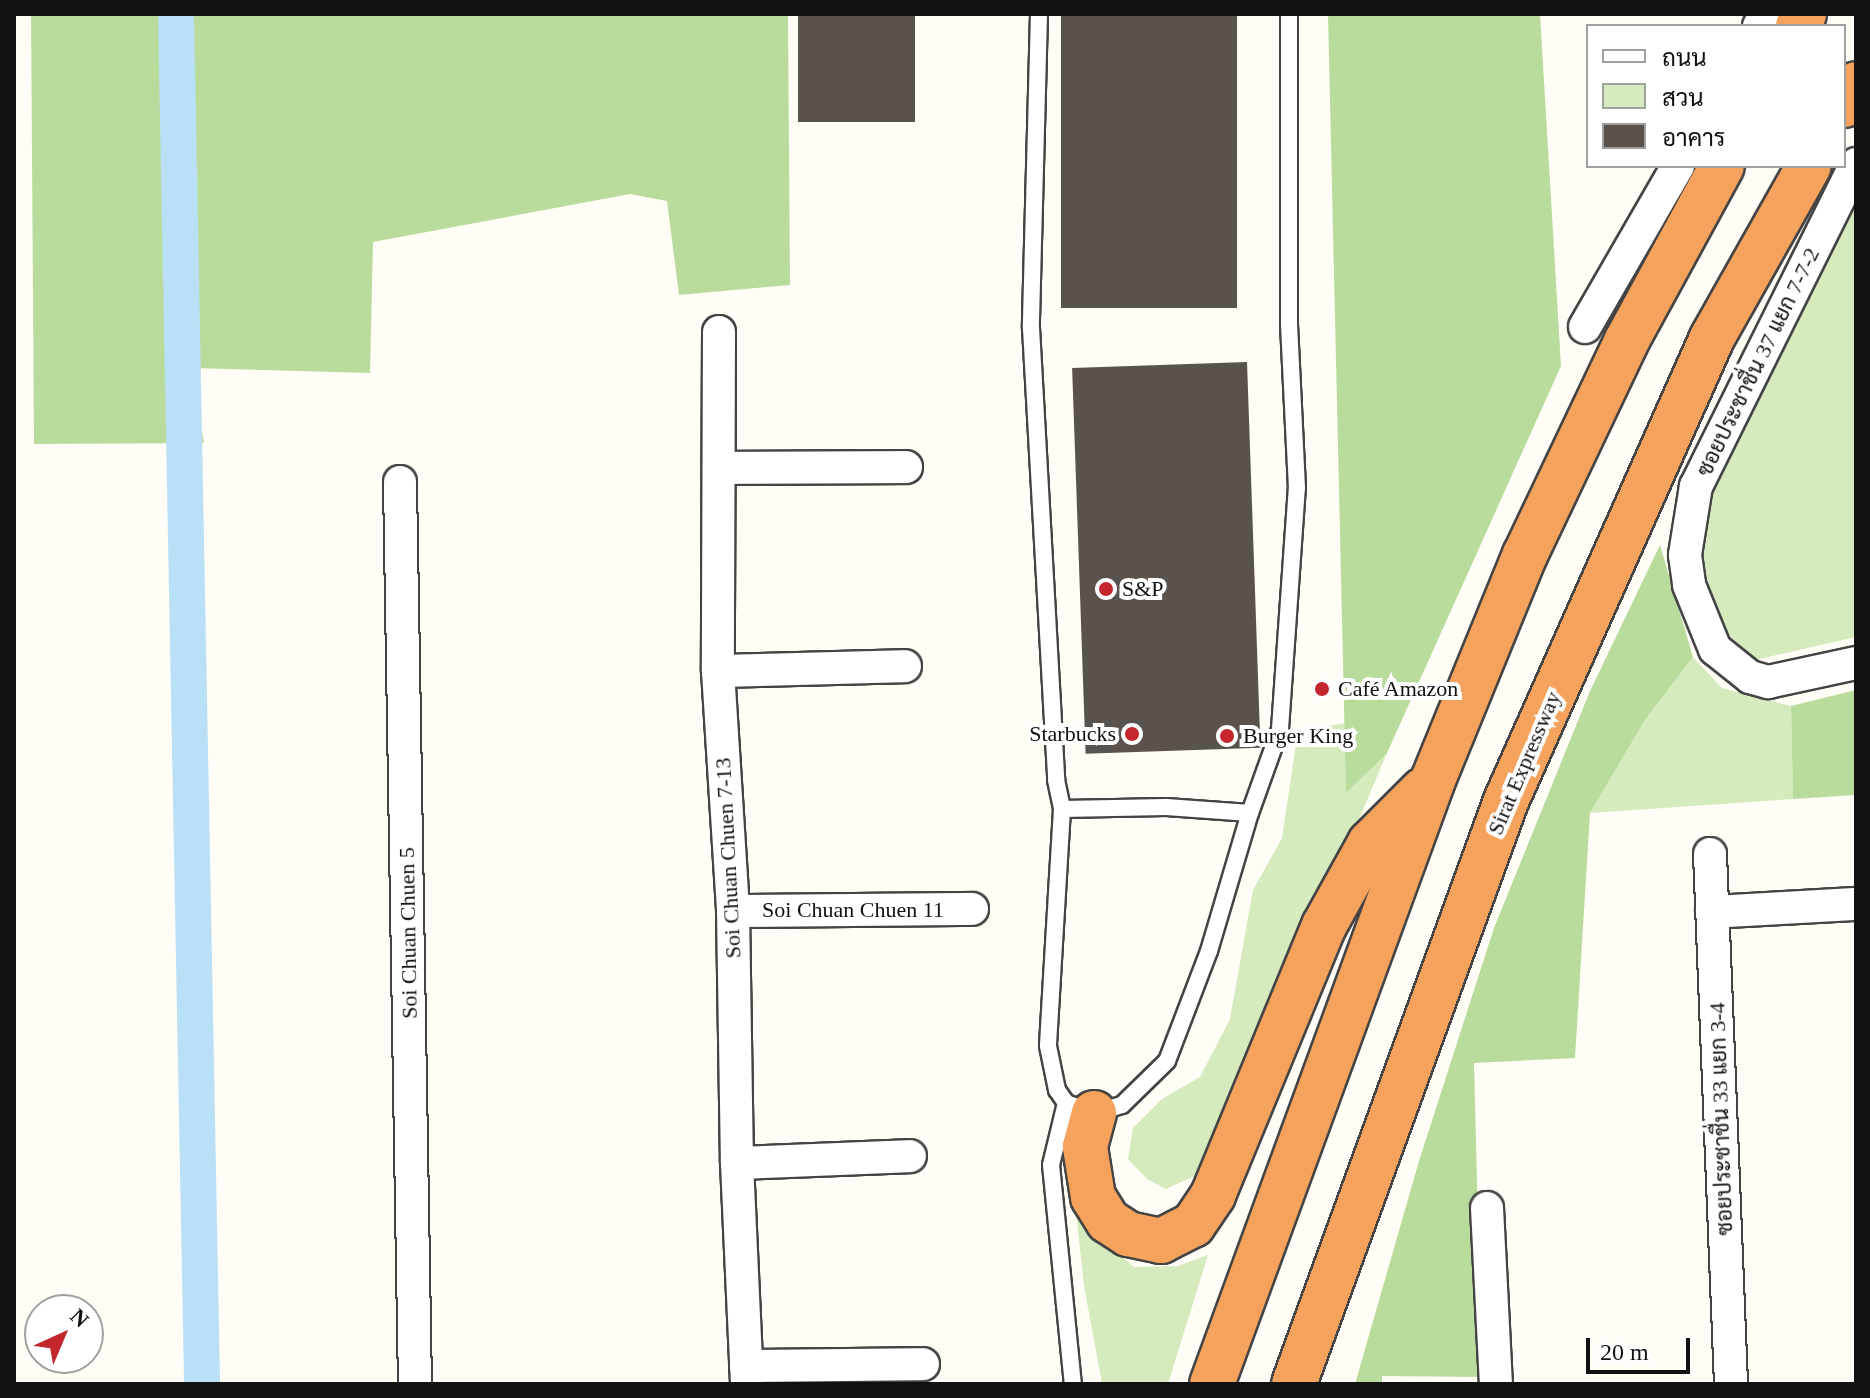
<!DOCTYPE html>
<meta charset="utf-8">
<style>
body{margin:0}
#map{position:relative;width:1870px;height:1398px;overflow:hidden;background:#fffdf5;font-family:"Times New Roman",Sarabun,serif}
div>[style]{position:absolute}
.green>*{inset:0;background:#d5ebbd}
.forest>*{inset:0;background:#b9dc9c}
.canal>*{height:36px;margin:-18px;padding:0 18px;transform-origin:18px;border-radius:18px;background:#b9e0f7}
.building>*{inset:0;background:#5a524d;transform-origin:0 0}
.roads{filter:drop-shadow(2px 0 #444) drop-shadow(-2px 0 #444) drop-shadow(0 2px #444) drop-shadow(0 -2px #444)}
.lane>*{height:16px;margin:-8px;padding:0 8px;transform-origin:8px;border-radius:8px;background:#fff}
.street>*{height:32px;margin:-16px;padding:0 16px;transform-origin:16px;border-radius:16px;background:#fff}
.highway>*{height:44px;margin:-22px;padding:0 22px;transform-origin:22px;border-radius:22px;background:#f5a25d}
.dots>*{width:22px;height:22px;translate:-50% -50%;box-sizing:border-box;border:4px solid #fff;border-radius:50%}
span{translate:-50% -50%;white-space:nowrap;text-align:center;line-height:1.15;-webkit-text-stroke:8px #fff;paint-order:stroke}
.street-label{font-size:22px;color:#111}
.poi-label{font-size:22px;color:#111}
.left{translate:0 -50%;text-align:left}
.right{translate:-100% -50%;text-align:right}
.frame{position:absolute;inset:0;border:16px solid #111;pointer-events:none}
.legend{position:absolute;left:1586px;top:24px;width:260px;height:144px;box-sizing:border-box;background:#fff;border:2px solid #a0a0a0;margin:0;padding:10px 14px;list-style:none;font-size:24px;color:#111}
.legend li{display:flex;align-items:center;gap:16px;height:40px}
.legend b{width:40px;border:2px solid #a0a0a0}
.north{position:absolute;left:24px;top:1294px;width:80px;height:80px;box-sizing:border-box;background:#fff;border:2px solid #a0a0a0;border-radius:50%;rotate:44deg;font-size:22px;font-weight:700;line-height:32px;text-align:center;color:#111}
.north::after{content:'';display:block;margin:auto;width:28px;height:36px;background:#c4262e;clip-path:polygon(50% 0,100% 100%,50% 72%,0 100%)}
.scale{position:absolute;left:1586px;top:1338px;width:104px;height:36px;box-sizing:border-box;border:4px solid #111;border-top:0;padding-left:10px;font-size:24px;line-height:28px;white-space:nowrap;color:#111;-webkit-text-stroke:6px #fff;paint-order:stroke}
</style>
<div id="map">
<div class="green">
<div style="clip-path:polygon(1856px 205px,1856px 637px,1755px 660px,1724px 630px,1704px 569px,1701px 525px,1708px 492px)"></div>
<div style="clip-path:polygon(1693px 657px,1722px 688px,1791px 706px,1793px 799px,1590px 813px,1645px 720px)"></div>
<div style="clip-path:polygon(1345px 723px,1346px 792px,1387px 753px,1212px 1168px,1166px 1189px,1147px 1179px,1128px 1159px,1133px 1128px,1162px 1099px,1200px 1077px,1230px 1019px,1253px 890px,1282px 838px,1298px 731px)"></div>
<div style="clip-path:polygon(1075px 1203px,1110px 1246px,1134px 1267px,1178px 1266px,1208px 1255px,1168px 1384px,1102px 1384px,1084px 1286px)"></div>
</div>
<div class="forest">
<div style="clip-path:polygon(31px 14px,788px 14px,790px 285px,679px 295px,667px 201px,630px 194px,373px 242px,370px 373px,191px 368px,204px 443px,34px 444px)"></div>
<div style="clip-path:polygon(1328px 14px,1540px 14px,1561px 366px,1387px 753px,1346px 793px)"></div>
<div style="clip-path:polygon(1660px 545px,1693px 657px,1645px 720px,1590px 813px,1575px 1058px,1474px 1063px,1482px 1377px,1382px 1376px,1382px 1384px,1355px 1384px,1419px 1161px,1494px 928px,1590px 691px)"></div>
<div style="clip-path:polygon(1856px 690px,1856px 795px,1793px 799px,1791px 706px)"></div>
</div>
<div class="canal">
<div style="left:176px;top:14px;width:1370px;rotate:88.91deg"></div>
</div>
<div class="building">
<div style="left:798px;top:14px;width:117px;height:108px"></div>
<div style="left:1061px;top:14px;width:176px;height:294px"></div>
<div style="left:1247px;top:362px;width:386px;height:175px;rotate:88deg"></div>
</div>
<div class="roads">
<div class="lane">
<div style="left:1039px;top:14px;width:314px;rotate:91.5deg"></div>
<div style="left:1031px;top:328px;width:453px;rotate:86.8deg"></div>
<div style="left:1056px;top:780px;width:30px;rotate:78deg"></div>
<div style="left:1250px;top:813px;width:84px;rotate:-175.9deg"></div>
<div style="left:1166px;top:807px;width:104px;rotate:178.9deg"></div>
<div style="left:1062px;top:809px;width:237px;rotate:93.4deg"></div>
<div style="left:1048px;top:1046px;width:45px;rotate:78.4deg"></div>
<div style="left:1057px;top:1090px;width:16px;rotate:55deg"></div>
<div style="left:1066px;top:1103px;width:30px;rotate:20deg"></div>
<div style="left:1094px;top:1113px;width:29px;rotate:-16deg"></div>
<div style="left:1122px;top:1105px;width:63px;rotate:-44.4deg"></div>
<div style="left:1167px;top:1061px;width:118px;rotate:-69.1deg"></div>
<div style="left:1209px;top:951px;width:144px;rotate:-73.5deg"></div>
<div style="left:1250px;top:813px;width:89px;rotate:-70.3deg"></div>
<div style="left:1280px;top:729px;width:242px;rotate:-86deg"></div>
<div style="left:1297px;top:488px;width:165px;rotate:-92.8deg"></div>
<div style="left:1289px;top:323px;width:309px;rotate:-90deg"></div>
<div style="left:1066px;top:1103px;width:64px;rotate:103.6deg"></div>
<div style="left:1051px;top:1165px;width:220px;rotate:84.3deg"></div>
</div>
<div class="street">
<div style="left:1759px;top:26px;width:14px;rotate:-60deg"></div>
<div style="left:1856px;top:164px;width:360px;rotate:116.4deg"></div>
<div style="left:1696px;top:486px;width:70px;rotate:99.1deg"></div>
<div style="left:1685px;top:555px;width:30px;rotate:82deg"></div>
<div style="left:1689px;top:585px;width:69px;rotate:67.9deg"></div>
<div style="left:1715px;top:649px;width:45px;rotate:38.7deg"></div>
<div style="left:1750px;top:677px;width:19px;rotate:16deg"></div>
<div style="left:1768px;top:682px;width:90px;rotate:-12.2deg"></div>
<div style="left:1585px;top:327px;width:186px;rotate:-60deg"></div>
<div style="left:719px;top:332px;width:339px;rotate:90.2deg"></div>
<div style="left:718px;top:671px;width:240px;rotate:86.4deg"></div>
<div style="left:733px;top:911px;width:252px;rotate:89.1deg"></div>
<div style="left:737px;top:1163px;width:221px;rotate:87.4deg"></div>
<div style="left:720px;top:468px;width:186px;rotate:-0.3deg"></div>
<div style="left:400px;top:482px;width:902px;rotate:89.05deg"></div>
<div style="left:718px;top:671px;width:187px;rotate:-1.5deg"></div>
<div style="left:1710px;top:854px;width:530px;rotate:87.73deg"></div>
<div style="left:733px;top:911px;width:239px;rotate:-0.5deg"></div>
<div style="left:1712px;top:912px;width:144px;rotate:-3.2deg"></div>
<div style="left:737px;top:1163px;width:173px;rotate:-2.3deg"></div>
<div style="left:1487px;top:1208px;width:176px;rotate:87.1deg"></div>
<div style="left:746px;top:1366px;width:177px;rotate:-0.6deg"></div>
</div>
<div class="highway">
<div style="left:1798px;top:26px;width:13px;rotate:-63deg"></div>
<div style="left:1844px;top:105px;width:24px;rotate:-60deg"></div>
<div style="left:1094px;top:1113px;width:35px;rotate:105deg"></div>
<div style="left:1085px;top:1147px;width:51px;rotate:80.9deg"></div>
<div style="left:1093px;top:1197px;width:28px;rotate:58deg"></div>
<div style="left:1108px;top:1221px;width:24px;rotate:33deg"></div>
<div style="left:1128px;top:1234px;width:34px;rotate:12deg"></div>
<div style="left:1161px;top:1241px;width:36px;rotate:-27deg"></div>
<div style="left:1193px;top:1225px;width:36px;rotate:-56deg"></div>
<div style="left:1213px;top:1195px;width:291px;rotate:-67.6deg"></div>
<div style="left:1324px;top:926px;width:95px;rotate:-61deg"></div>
<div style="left:1370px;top:843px;width:75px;rotate:-45deg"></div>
<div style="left:1212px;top:1384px;width:643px;rotate:-69.9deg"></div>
<div style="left:1433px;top:780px;width:243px;rotate:-67.8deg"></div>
<div style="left:1525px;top:555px;width:236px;rotate:-64.6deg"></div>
<div style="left:1626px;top:342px;width:200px;rotate:-61.4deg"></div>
<div style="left:1294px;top:1384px;width:620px;rotate:-70.02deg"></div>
<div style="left:1506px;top:801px;width:507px;rotate:-66.01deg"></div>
<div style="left:1712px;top:338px;width:197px;rotate:-60.6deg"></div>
</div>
</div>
<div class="dots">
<div style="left:1106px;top:589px;background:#c4262e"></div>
<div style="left:1322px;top:689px;background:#c4262e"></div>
<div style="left:1132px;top:734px;background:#c4262e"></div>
<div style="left:1227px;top:736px;background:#c4262e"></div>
</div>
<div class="street-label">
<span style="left:1758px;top:362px;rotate:-64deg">ซอยประชาชื่น 37 แยก 7-7-2</span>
<span style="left:1524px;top:763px;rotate:-67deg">Sirat Expressway</span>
<span style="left:728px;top:858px;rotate:-93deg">Soi Chuan Chuen 7-13</span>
<span style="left:853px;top:910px">Soi Chuan Chuen 11</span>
<span style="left:408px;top:933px;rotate:-91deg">Soi Chuan Chuen 5</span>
<span style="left:1721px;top:1119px;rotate:-92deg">ซอยประชาชื่น 33 แยก 3-4</span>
</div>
<div class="poi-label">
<span class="left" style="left:1122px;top:589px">S&amp;P</span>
<span class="left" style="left:1338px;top:689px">Café Amazon</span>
<span class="right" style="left:1116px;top:734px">Starbucks</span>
<span class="left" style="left:1243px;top:736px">Burger King</span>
</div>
<div class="frame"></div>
<ul class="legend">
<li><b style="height:10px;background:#fff"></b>ถนน</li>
<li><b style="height:22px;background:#d5ebbd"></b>สวน</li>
<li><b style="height:22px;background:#5a524d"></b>อาคาร</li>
</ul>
<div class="north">N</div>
<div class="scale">20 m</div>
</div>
